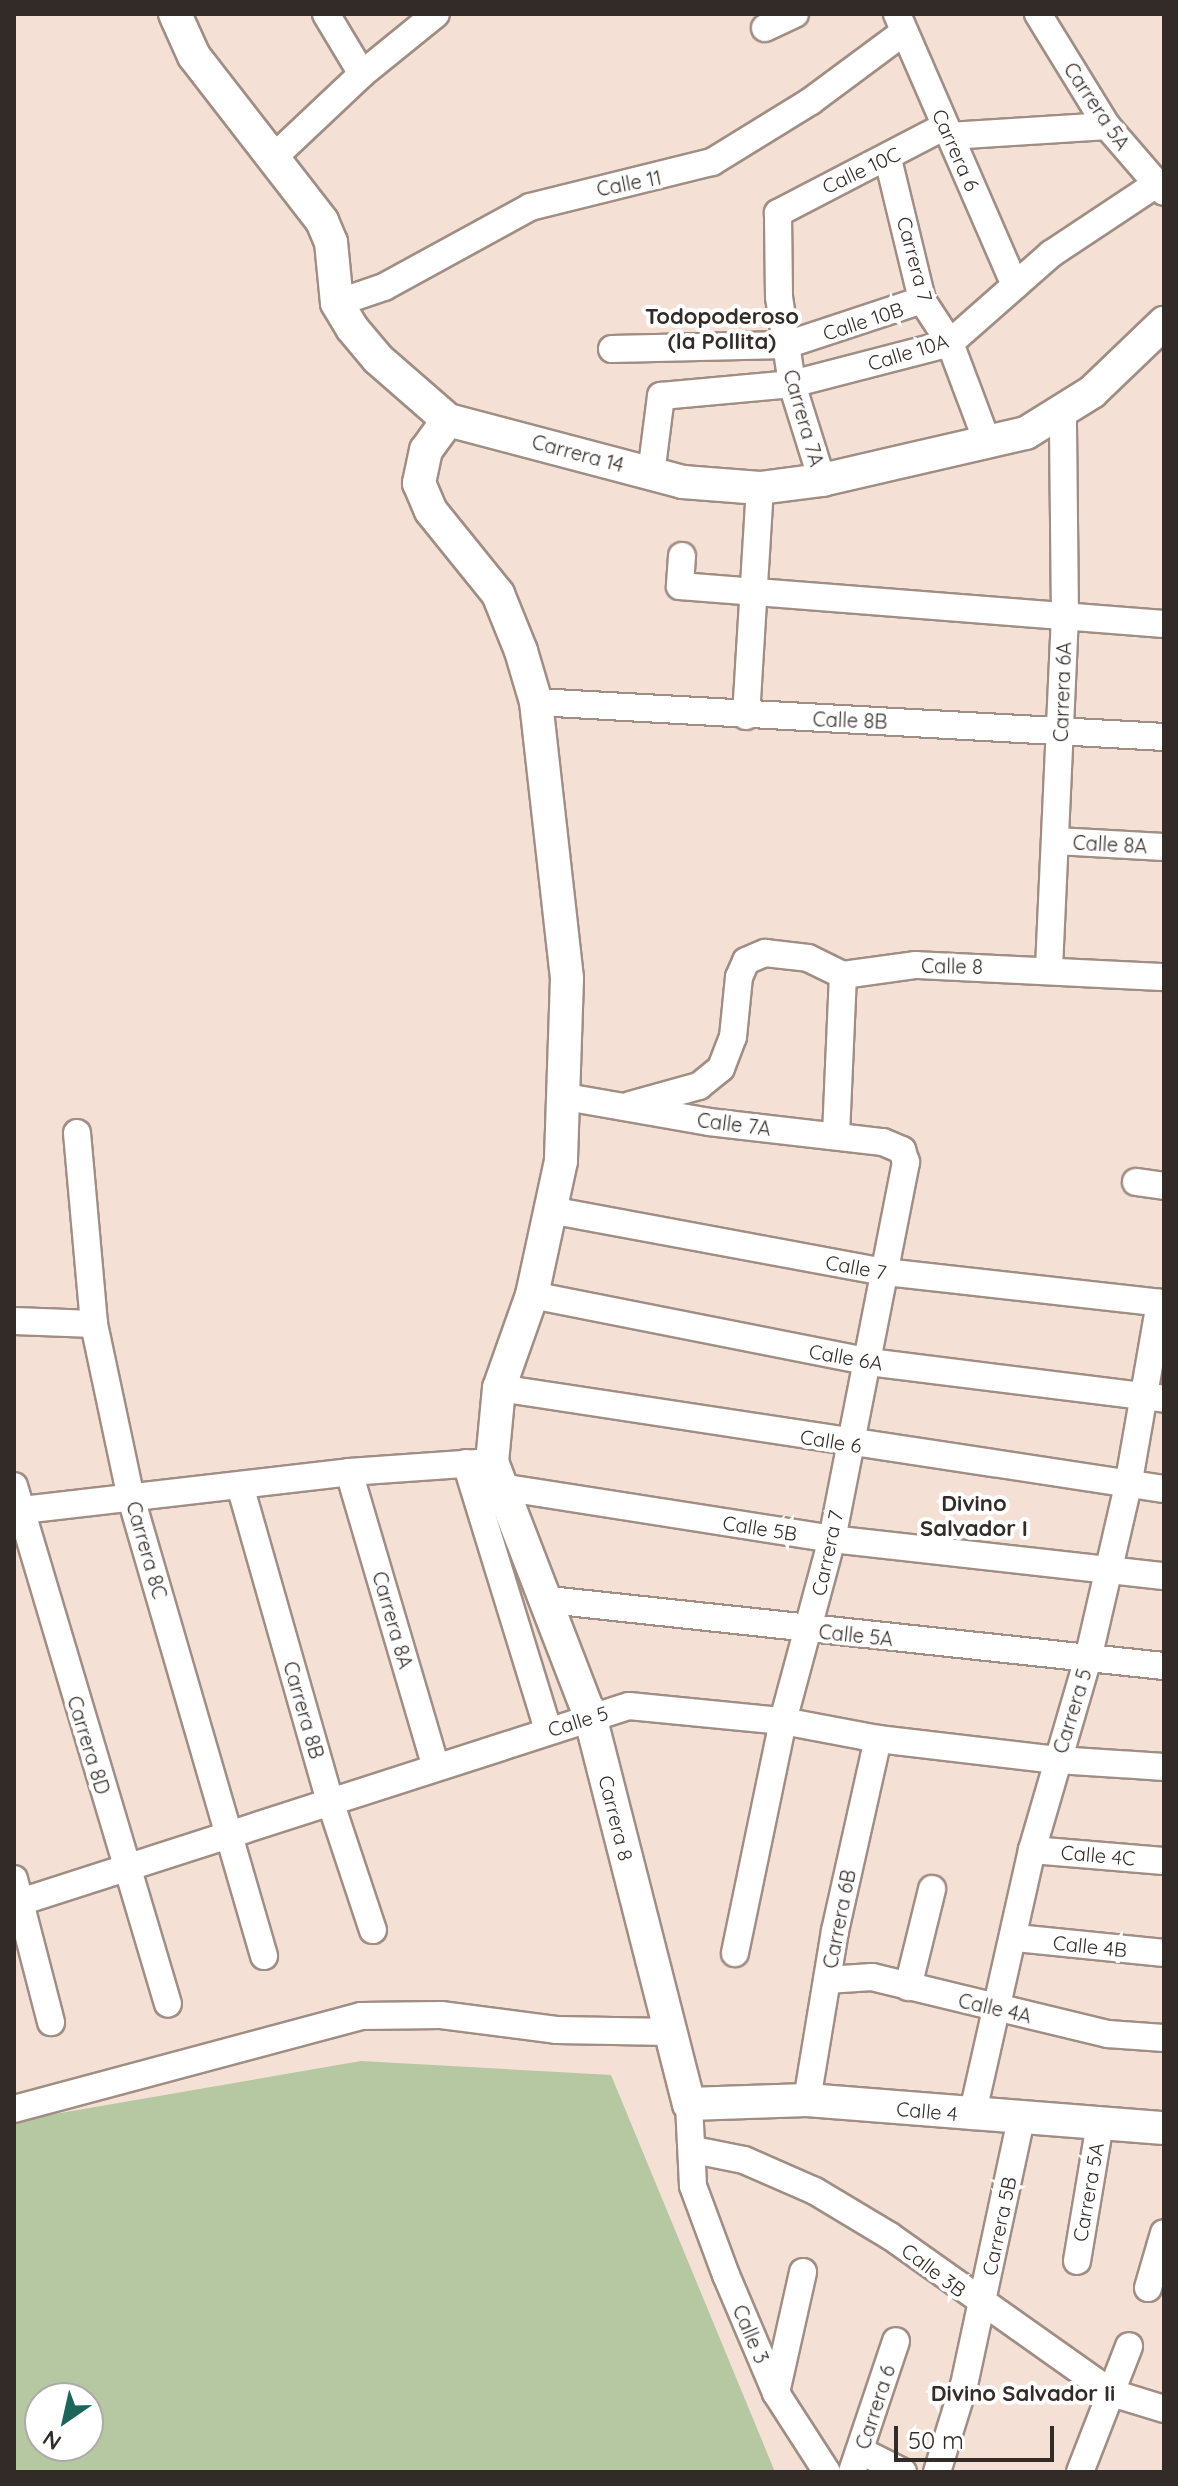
<!DOCTYPE html>
<style>
body{margin:0}
#map{position:relative;width:1178px;height:2486px;overflow:hidden;background:#f4e0d5;font-family:Quicksand,sans-serif}
div>[style]{position:absolute}
.green>*{inset:0;background:#b5c8a1}
.roads{filter:drop-shadow(2px 0 #a08e84) drop-shadow(-2px 0 #a08e84) drop-shadow(0 2px #a08e84) drop-shadow(0 -2px #a08e84)}
.minor>*{height:26px;margin:-13px;padding:0 13px;transform-origin:13px;border-radius:13px;background:#fff}
.tertiary>*{height:32px;margin:-16px;padding:0 16px;transform-origin:16px;border-radius:16px;background:#fff}
span{translate:-50% -50%;white-space:nowrap;text-align:center;line-height:1.15;-webkit-text-stroke:8px #fff;paint-order:stroke}
.street-label{font-size:20px;color:#332b27}
.neighbourhood-label{font-size:22px;color:#332b27;font-weight:700}
.frame{position:absolute;inset:0;border:16px solid #332b27;pointer-events:none}
.north{position:absolute;left:24px;top:2382px;width:80px;height:80px;box-sizing:border-box;background:#fff;border:2px solid #adaaa9;border-radius:50%;rotate:214deg;font-size:22px;font-weight:700;line-height:32px;text-align:center;color:#332b27}
.north::after{content:'';display:block;margin:auto;width:28px;height:36px;background:#1c655b;clip-path:polygon(50% 0,100% 100%,50% 72%,0 100%)}
.scale{position:absolute;left:894px;top:2426px;width:160px;height:36px;box-sizing:border-box;border:4px solid #332b27;border-top:0;padding-left:10px;font-size:24px;line-height:28px;white-space:nowrap;color:#332b27;-webkit-text-stroke:6px #fff;paint-order:stroke}
</style>
<div id="map">
<div class="green">
<div style="clip-path:polygon(evenodd,361px 2061px,611px 2075px,775px 2472px,14px 2472px,14px 2121px,361px 2061px,40px 2398px,88px 2398px,88px 2446px,40px 2446px,40px 2398px)"></div>
</div>
<div class="roads">
<div class="minor">
<div style="left:326px;top:14px;width:70px;rotate:59deg"></div>
<div style="left:897px;top:14px;width:296px;rotate:66.5deg"></div>
<div style="left:1038px;top:14px;width:132px;rotate:58.4deg"></div>
<div style="left:1107px;top:126px;width:87px;rotate:49.2deg"></div>
<div style="left:765px;top:28px;width:33px;rotate:-25deg"></div>
<div style="left:950px;top:136px;width:157px;rotate:-3.6deg"></div>
<div style="left:274px;top:157px;width:121px;rotate:-43.3deg"></div>
<div style="left:362px;top:74px;width:95px;rotate:-39deg"></div>
<div style="left:888px;top:159px;width:145px;rotate:76.4deg"></div>
<div style="left:922px;top:300px;width:51px;rotate:56.9deg"></div>
<div style="left:950px;top:343px;width:108px;rotate:69.4deg"></div>
<div style="left:337px;top:303px;width:50px;rotate:-18.8deg"></div>
<div style="left:384px;top:287px;width:166px;rotate:-28.7deg"></div>
<div style="left:530px;top:207px;width:187px;rotate:-13.9deg"></div>
<div style="left:712px;top:162px;width:116px;rotate:-31.6deg"></div>
<div style="left:811px;top:101px;width:116px;rotate:-36.6deg"></div>
<div style="left:612px;top:349px;width:174px;rotate:-1.3deg"></div>
<div style="left:786px;top:345px;width:143px;rotate:-18.3deg"></div>
<div style="left:651px;top:474px;width:79px;rotate:-82.7deg"></div>
<div style="left:661px;top:396px;width:132px;rotate:-5.2deg"></div>
<div style="left:792px;top:384px;width:163px;rotate:-14.5deg"></div>
<div style="left:950px;top:343px;width:135px;rotate:-41.4deg"></div>
<div style="left:1051px;top:254px;width:125px;rotate:-33.6deg"></div>
<div style="left:822px;top:480px;width:101px;rotate:-107.4deg"></div>
<div style="left:792px;top:384px;width:88px;rotate:-98.5deg"></div>
<div style="left:779px;top:297px;width:84px;rotate:-90.7deg"></div>
<div style="left:778px;top:213px;width:188px;rotate:-27.5deg"></div>
<div style="left:682px;top:556px;width:30px;rotate:94deg"></div>
<div style="left:680px;top:586px;width:485px;rotate:4.5deg"></div>
<div style="left:536px;top:702px;width:629px;rotate:3.19deg"></div>
<div style="left:746px;top:716px;width:228px;rotate:-86.5deg"></div>
<div style="left:1056px;top:841px;width:108px;rotate:3.2deg"></div>
<div style="left:1049px;top:968px;width:351px;rotate:-87.4deg"></div>
<div style="left:1065px;top:617px;width:202px;rotate:-90.6deg"></div>
<div style="left:566px;top:1097px;width:145px;rotate:9.9deg"></div>
<div style="left:709px;top:1122px;width:175px;rotate:6.6deg"></div>
<div style="left:883px;top:1142px;width:21px;rotate:23deg"></div>
<div style="left:902px;top:1150px;width:13px;rotate:72deg"></div>
<div style="left:906px;top:1162px;width:384px;rotate:101.1deg"></div>
<div style="left:832px;top:1539px;width:188px;rotate:105.1deg"></div>
<div style="left:783px;top:1721px;width:237px;rotate:101.7deg"></div>
<div style="left:630px;top:1105px;width:72px;rotate:-15.4deg"></div>
<div style="left:699px;top:1086px;width:28px;rotate:-39deg"></div>
<div style="left:721px;top:1068px;width:33px;rotate:-69deg"></div>
<div style="left:733px;top:1037px;width:60px;rotate:-84.3deg"></div>
<div style="left:739px;top:977px;width:17px;rotate:-66deg"></div>
<div style="left:746px;top:961px;width:21px;rotate:-23deg"></div>
<div style="left:765px;top:953px;width:43px;rotate:6.6deg"></div>
<div style="left:808px;top:958px;width:39px;rotate:26deg"></div>
<div style="left:843px;top:975px;width:74px;rotate:-7.8deg"></div>
<div style="left:916px;top:965px;width:248px;rotate:2.8deg"></div>
<div style="left:77px;top:1133px;width:192px;rotate:84.9deg"></div>
<div style="left:94px;top:1324px;width:178px;rotate:78deg"></div>
<div style="left:131px;top:1498px;width:477px;rotate:73.8deg"></div>
<div style="left:836px;top:1135px;width:160px;rotate:-87.5deg"></div>
<div style="left:1136px;top:1182px;width:28px;rotate:8deg"></div>
<div style="left:550px;top:1210px;width:342px;rotate:10.5deg"></div>
<div style="left:886px;top:1272px;width:280px;rotate:6.4deg"></div>
<div style="left:532px;top:1295px;width:344px;rotate:11.2deg"></div>
<div style="left:869px;top:1362px;width:297px;rotate:7.1deg"></div>
<div style="left:14px;top:1321px;width:80px;rotate:2.1deg"></div>
<div style="left:499px;top:1388px;width:673px;rotate:8.64deg"></div>
<div style="left:466px;top:1463px;width:279px;rotate:72.9deg"></div>
<div style="left:349px;top:1472px;width:308px;rotate:73.6deg"></div>
<div style="left:14px;top:1486px;width:540px;rotate:73.44deg"></div>
<div style="left:501px;top:1487px;width:335px;rotate:8.9deg"></div>
<div style="left:832px;top:1539px;width:334px;rotate:6.4deg"></div>
<div style="left:241px;top:1489px;width:324px;rotate:74.1deg"></div>
<div style="left:330px;top:1801px;width:136px;rotate:71.6deg"></div>
<div style="left:14px;top:1511px;width:337px;rotate:-6.6deg"></div>
<div style="left:349px;top:1472px;width:143px;rotate:-4deg"></div>
<div style="left:549px;top:1600px;width:619px;rotate:6.13deg"></div>
<div style="left:1032px;top:1850px;width:132px;rotate:4.8deg"></div>
<div style="left:14px;top:1879px;width:148px;rotate:75.5deg"></div>
<div style="left:14px;top:1904px;width:646px;rotate:-17.85deg"></div>
<div style="left:629px;top:1706px;width:155px;rotate:5.6deg"></div>
<div style="left:783px;top:1721px;width:97px;rotate:10.7deg"></div>
<div style="left:878px;top:1739px;width:180px;rotate:6.7deg"></div>
<div style="left:1057px;top:1760px;width:107px;rotate:3.7deg"></div>
<div style="left:1016px;top:1938px;width:149px;rotate:5.8deg"></div>
<div style="left:827px;top:1980px;width:45px;rotate:-3.8deg"></div>
<div style="left:872px;top:1977px;width:243px;rotate:13.6deg"></div>
<div style="left:1108px;top:2034px;width:56px;rotate:4.1deg"></div>
<div style="left:908px;top:1987px;width:101px;rotate:-76.2deg"></div>
<div style="left:807px;top:2100px;width:171px;rotate:-80.6deg"></div>
<div style="left:835px;top:1931px;width:197px;rotate:-77.4deg"></div>
<div style="left:689px;top:2104px;width:82px;rotate:87.2deg"></div>
<div style="left:693px;top:2186px;width:95px;rotate:69.7deg"></div>
<div style="left:726px;top:2275px;width:128px;rotate:67deg"></div>
<div style="left:776px;top:2393px;width:94px;rotate:57.2deg"></div>
<div style="left:14px;top:2109px;width:359px;rotate:-15deg"></div>
<div style="left:361px;top:2016px;width:80px;rotate:-0.7deg"></div>
<div style="left:441px;top:2015px;width:116px;rotate:7.4deg"></div>
<div style="left:556px;top:2030px;width:115px;rotate:1deg"></div>
<div style="left:972px;top:2116px;width:273px;rotate:-77.3deg"></div>
<div style="left:1032px;top:1850px;width:199px;rotate:-73.7deg"></div>
<div style="left:1088px;top:1659px;width:178px;rotate:-77deg"></div>
<div style="left:1128px;top:1486px;width:186px;rotate:-80.1deg"></div>
<div style="left:694px;top:2150px;width:51px;rotate:11.3deg"></div>
<div style="left:744px;top:2160px;width:77px;rotate:23.6deg"></div>
<div style="left:815px;top:2191px;width:87px;rotate:31deg"></div>
<div style="left:890px;top:2236px;width:272px;rotate:35.3deg"></div>
<div style="left:1112px;top:2393px;width:54px;rotate:17.1deg"></div>
<div style="left:1077px;top:2261px;width:140px;rotate:-80.5deg"></div>
<div style="left:1148px;top:2288px;width:57px;rotate:-73.8deg"></div>
<div style="left:776px;top:2393px;width:124px;rotate:-77.4deg"></div>
<div style="left:861px;top:2451px;width:47px;rotate:26.6deg"></div>
<div style="left:852px;top:2472px;width:138px;rotate:-71.4deg"></div>
<div style="left:937px;top:2472px;width:91px;rotate:-72.8deg"></div>
<div style="left:964px;top:2385px;width:273px;rotate:-77.9deg"></div>
<div style="left:1080px;top:2472px;width:135px;rotate:-68.7deg"></div>
</div>
<div class="tertiary">
<div style="left:175px;top:14px;width:46px;rotate:65.7deg"></div>
<div style="left:194px;top:56px;width:209px;rotate:52.2deg"></div>
<div style="left:322px;top:221px;width:23px;rotate:67deg"></div>
<div style="left:331px;top:242px;width:61px;rotate:84.4deg"></div>
<div style="left:337px;top:303px;width:29px;rotate:59deg"></div>
<div style="left:352px;top:328px;width:40px;rotate:50deg"></div>
<div style="left:378px;top:359px;width:93px;rotate:41.1deg"></div>
<div style="left:448px;top:420px;width:243px;rotate:14.8deg"></div>
<div style="left:683px;top:482px;width:77px;rotate:4.5deg"></div>
<div style="left:760px;top:488px;width:63px;rotate:-7.4deg"></div>
<div style="left:822px;top:480px;width:209px;rotate:-13deg"></div>
<div style="left:1026px;top:433px;width:78px;rotate:-31.8deg"></div>
<div style="left:1092px;top:392px;width:100px;rotate:-43.8deg"></div>
<div style="left:448px;top:420px;width:37px;rotate:126deg"></div>
<div style="left:426px;top:450px;width:34px;rotate:102deg"></div>
<div style="left:419px;top:483px;width:30px;rotate:67deg"></div>
<div style="left:431px;top:511px;width:107px;rotate:51.1deg"></div>
<div style="left:498px;top:594px;width:61px;rotate:68deg"></div>
<div style="left:521px;top:651px;width:53px;rotate:73.6deg"></div>
<div style="left:536px;top:702px;width:278px;rotate:83.6deg"></div>
<div style="left:567px;top:978px;width:183px;rotate:91.9deg"></div>
<div style="left:561px;top:1161px;width:137px;rotate:102.2deg"></div>
<div style="left:532px;top:1295px;width:99px;rotate:109.5deg"></div>
<div style="left:499px;top:1388px;width:74px;rotate:95.4deg"></div>
<div style="left:492px;top:1462px;width:272px;rotate:68.9deg"></div>
<div style="left:590px;top:1716px;width:400px;rotate:75.7deg"></div>
<div style="left:689px;top:2104px;width:118px;rotate:-1.9deg"></div>
<div style="left:807px;top:2100px;width:358px;rotate:4.5deg"></div>
</div>
</div>
<div class="street-label">
<span style="left:1097px;top:106px;rotate:56deg">Carrera 5A</span>
<span style="left:956px;top:150px;rotate:66deg">Carrera 6</span>
<span style="left:861px;top:170px;rotate:-25deg">Calle 10C</span>
<span style="left:629px;top:183px;rotate:-11deg">Calle 11</span>
<span style="left:915px;top:259px;rotate:75deg">Carrera 7</span>
<span style="left:863px;top:321px;rotate:-18deg">Calle 10B</span>
<span style="left:908px;top:352px;rotate:-17deg">Calle 10A</span>
<span style="left:804px;top:418px;rotate:74deg">Carrera 7A</span>
<span style="left:578px;top:453px;rotate:15deg">Carrera 14</span>
<span style="left:1062px;top:692px;rotate:-88deg">Carrera 6A</span>
<span style="left:850px;top:720px;rotate:2deg">Calle 8B</span>
<span style="left:1110px;top:844px;rotate:3deg">Calle 8A</span>
<span style="left:952px;top:966px;rotate:1deg">Calle 8</span>
<span style="left:734px;top:1124px;rotate:7deg">Calle 7A</span>
<span style="left:856px;top:1267px;rotate:10deg">Calle 7</span>
<span style="left:846px;top:1357px;rotate:10deg">Calle 6A</span>
<span style="left:831px;top:1441px;rotate:9deg">Calle 6</span>
<span style="left:760px;top:1528px;rotate:9deg">Calle 5B</span>
<span style="left:147px;top:1550px;rotate:74deg">Carrera 8C</span>
<span style="left:827px;top:1553px;rotate:-78deg">Carrera 7</span>
<span style="left:393px;top:1620px;rotate:74deg">Carrera 8A</span>
<span style="left:856px;top:1635px;rotate:6deg">Calle 5A</span>
<span style="left:304px;top:1710px;rotate:74deg">Carrera 8B</span>
<span style="left:1072px;top:1711px;rotate:-73deg">Carrera 5</span>
<span style="left:578px;top:1721px;rotate:-17deg">Calle 5</span>
<span style="left:89px;top:1745px;rotate:73deg">Carrera 8D</span>
<span style="left:616px;top:1818px;rotate:76deg">Carrera 8</span>
<span style="left:1098px;top:1855px;rotate:5deg">Calle 4C</span>
<span style="left:839px;top:1919px;rotate:-79deg">Carrera 6B</span>
<span style="left:1090px;top:1946px;rotate:6deg">Calle 4B</span>
<span style="left:995px;top:2008px;rotate:13deg">Calle 4A</span>
<span style="left:927px;top:2111px;rotate:5deg">Calle 4</span>
<span style="left:1088px;top:2192px;rotate:-80deg">Carrera 5A</span>
<span style="left:999px;top:2226px;rotate:-78deg">Carrera 5B</span>
<span style="left:934px;top:2270px;rotate:37deg">Calle 3B</span>
<span style="left:751px;top:2334px;rotate:67deg">Calle 3</span>
<span style="left:875px;top:2407px;rotate:-72deg">Carrera 6</span>
</div>
<div class="neighbourhood-label">
<span style="left:722px;top:329px">Todopoderoso<br>(la Pollita)</span>
<span style="left:974px;top:1516px">Divino<br>Salvador I</span>
<span style="left:1023px;top:2394px">Divino Salvador Ii</span>
</div>
<div class="frame"></div>
<div class="north">N</div>
<div class="scale">50 m</div>
</div>
